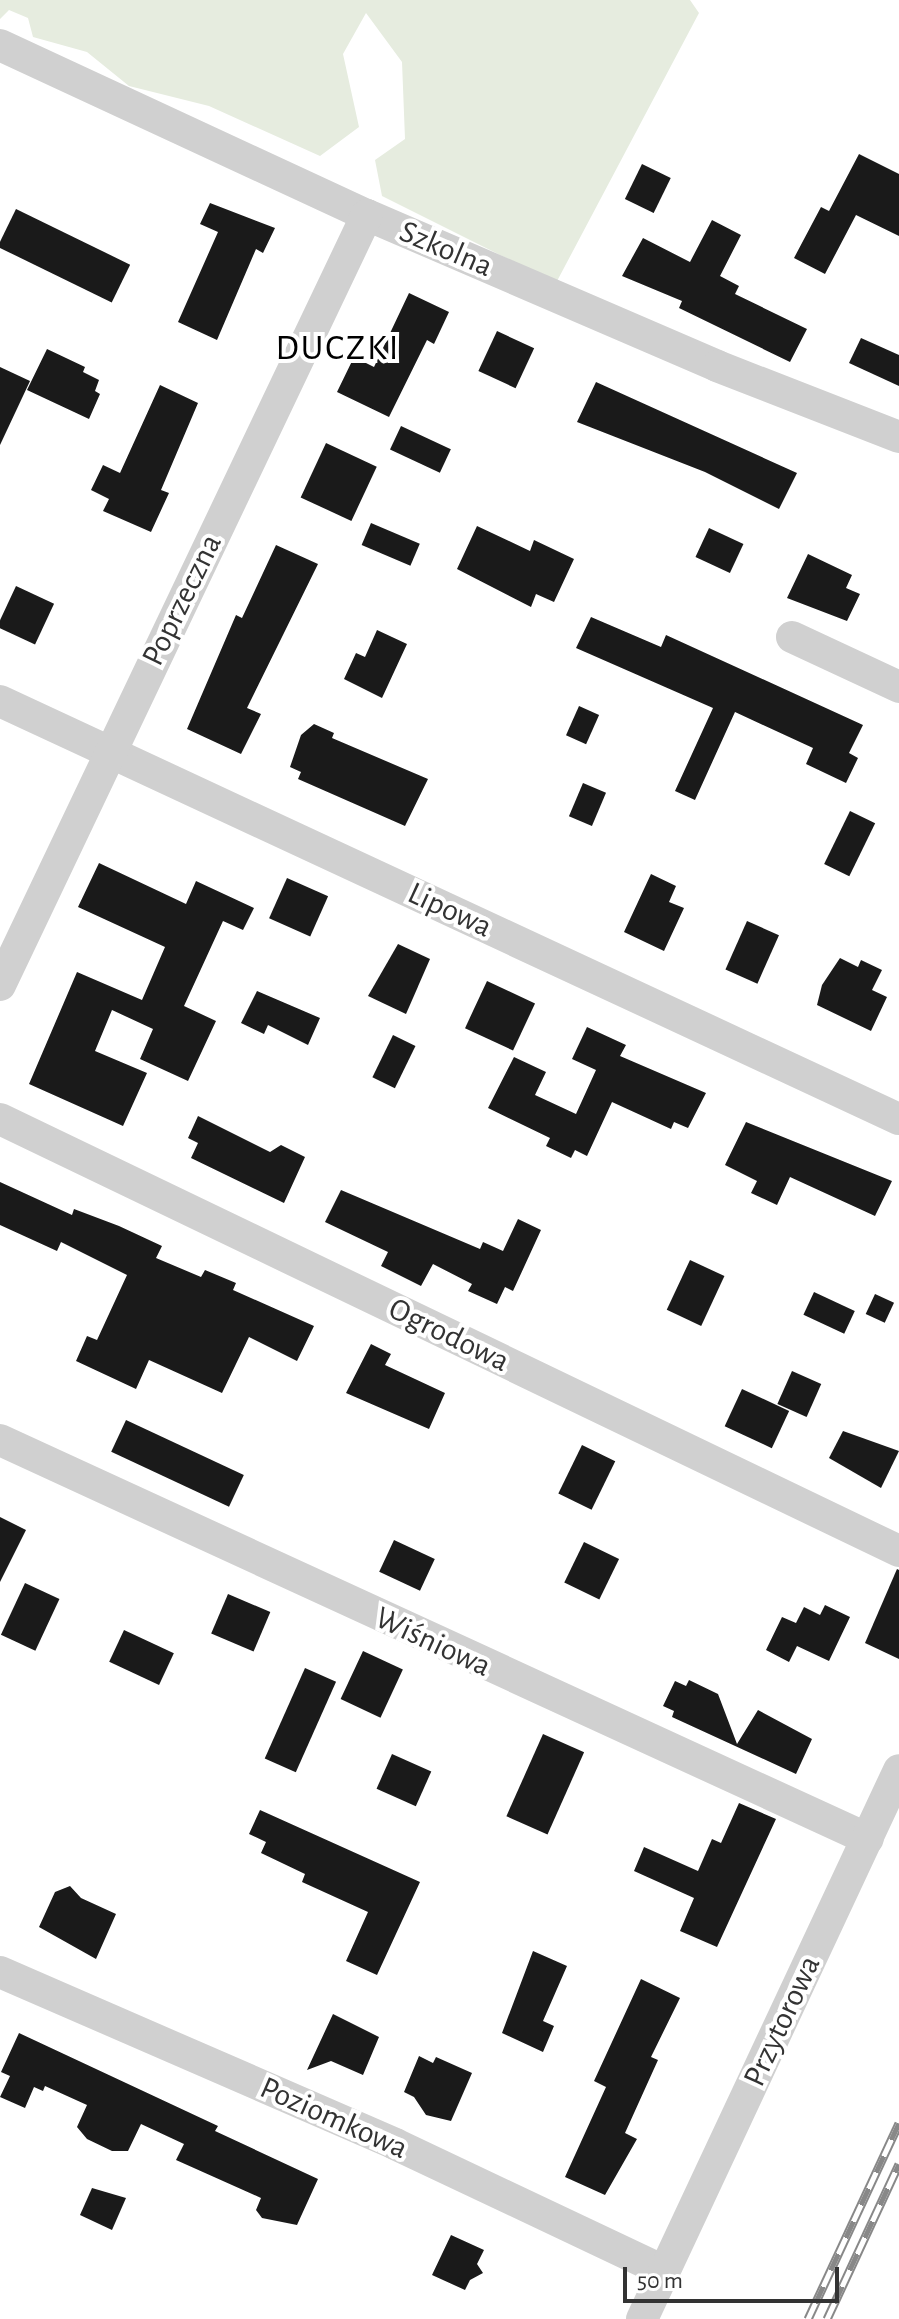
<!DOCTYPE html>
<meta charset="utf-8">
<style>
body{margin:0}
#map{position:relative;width:899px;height:2319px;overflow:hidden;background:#fff;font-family:"Alegreya Sans",sans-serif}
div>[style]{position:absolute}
.green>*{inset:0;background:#e6ecdf}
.building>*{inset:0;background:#1a1a1a;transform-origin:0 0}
.street>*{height:32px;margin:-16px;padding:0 16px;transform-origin:16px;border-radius:16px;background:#d0d0d0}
.rail>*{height:9px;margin-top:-4.5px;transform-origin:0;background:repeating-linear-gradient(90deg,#fff 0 18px,#888 0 36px);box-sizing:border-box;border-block:2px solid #888}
span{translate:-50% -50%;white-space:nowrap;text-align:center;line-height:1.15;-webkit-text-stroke:8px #fff;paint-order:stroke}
.street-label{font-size:32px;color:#333}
.quarter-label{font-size:36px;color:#000;letter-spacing:2px}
.scale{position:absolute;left:623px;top:2267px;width:216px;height:36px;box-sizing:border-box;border:4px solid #333;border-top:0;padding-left:10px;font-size:24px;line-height:28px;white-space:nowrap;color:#333;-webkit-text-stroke:6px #fff;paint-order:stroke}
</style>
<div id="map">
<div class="green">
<div style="clip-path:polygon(0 0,690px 0,699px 13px,556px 283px,382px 196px,375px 160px,405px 139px,402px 62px,366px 13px,343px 54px,359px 127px,320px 156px,209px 106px,129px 86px,87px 52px,33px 37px,28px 18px,9px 10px,0 19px)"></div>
</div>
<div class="building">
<div style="clip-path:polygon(859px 154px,899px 174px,899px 236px,856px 215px,825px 274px,794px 258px,821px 207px,829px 211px)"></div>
<div style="left:642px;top:164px;width:32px;height:39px;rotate:26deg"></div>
<div style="clip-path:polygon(210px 203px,275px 228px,263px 253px,256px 249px,217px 340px,178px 322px,218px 232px,200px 224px)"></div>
<div style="left:16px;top:209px;width:127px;height:42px;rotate:26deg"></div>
<div style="clip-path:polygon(712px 220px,741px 235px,720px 276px,739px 286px,735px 294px,807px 329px,790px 362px,679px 308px,682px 301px,622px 276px,643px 238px,690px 262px)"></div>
<div style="clip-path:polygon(409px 293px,449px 312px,434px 344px,427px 340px,389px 417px,337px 392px,354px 357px,374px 367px)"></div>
<div style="left:497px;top:331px;width:41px;height:44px;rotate:25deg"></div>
<div style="clip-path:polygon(861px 338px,899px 355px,899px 386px,849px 363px)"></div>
<div style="clip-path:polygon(47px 349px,85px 367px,83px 372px,99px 380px,95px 391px,100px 394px,89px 419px,27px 390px)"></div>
<div style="clip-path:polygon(0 367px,30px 381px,0 445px)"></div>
<div style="clip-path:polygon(596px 382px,797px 473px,779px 509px,705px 472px,577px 422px)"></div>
<div style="clip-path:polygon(160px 385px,198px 403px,161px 490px,169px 493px,151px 532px,103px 511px,109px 499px,91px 490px,103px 465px,120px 473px)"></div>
<div style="left:401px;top:426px;width:55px;height:26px;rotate:25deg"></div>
<div style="left:326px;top:443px;width:56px;height:60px;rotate:25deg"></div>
<div style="left:371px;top:523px;width:53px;height:24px;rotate:23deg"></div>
<div style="clip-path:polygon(477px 526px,530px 551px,534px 540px,574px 559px,554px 602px,536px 594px,531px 607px,457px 569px)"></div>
<div style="left:709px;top:528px;width:38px;height:32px;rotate:25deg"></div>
<div style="clip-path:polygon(276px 545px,318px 564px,247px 708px,261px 714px,241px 754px,187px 729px,236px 615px,242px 618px)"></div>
<div style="clip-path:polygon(808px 554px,852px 575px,846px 588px,860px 594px,847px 621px,787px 598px)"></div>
<div style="left:16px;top:586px;width:42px;height:45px;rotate:25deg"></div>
<div style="clip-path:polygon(591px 617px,661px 647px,666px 635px,863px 725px,849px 753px,858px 758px,846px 783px,806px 764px,813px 748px,735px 712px,695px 800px,675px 791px,713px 708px,576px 648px)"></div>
<div style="clip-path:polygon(377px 630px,407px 644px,382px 698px,344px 679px,356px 653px,365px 657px)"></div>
<div style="left:579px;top:706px;width:22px;height:32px;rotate:24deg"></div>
<div style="clip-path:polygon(314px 724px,334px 733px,332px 738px,428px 779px,405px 826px,298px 779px,301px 772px,290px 767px,301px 735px)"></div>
<div style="left:583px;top:783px;width:25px;height:36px;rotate:23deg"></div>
<div style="left:850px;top:811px;width:28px;height:59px;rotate:26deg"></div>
<div style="clip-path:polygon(99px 863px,186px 904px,196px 881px,254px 908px,243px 930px,223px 921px,184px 1006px,216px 1021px,188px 1081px,140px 1059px,153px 1029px,112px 1010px,95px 1051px,147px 1073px,123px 1126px,29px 1084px,77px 972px,142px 1000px,165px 947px,78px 907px)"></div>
<div style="clip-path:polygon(651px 874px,676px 886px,669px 902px,684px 908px,664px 951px,624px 932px)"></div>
<div style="left:287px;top:878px;width:45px;height:44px;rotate:24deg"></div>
<div style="left:747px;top:921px;width:35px;height:53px;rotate:24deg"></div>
<div style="clip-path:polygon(398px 944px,430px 959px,406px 1014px,368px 996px)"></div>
<div style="clip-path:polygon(840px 958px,858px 967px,861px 960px,882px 970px,872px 990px,887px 997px,871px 1031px,817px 1005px,822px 985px)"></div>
<div style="left:487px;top:981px;width:53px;height:52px;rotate:25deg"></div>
<div style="clip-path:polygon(257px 991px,320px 1018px,308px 1045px,268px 1025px,264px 1034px,241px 1023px)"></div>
<div style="clip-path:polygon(587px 1027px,626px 1045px,620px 1056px,706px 1093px,688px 1128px,674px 1122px,671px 1129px,612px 1102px,587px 1156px,575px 1150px,571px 1158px,546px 1146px,550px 1138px,488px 1108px,514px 1057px,546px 1072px,535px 1095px,576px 1114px,596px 1070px,572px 1059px)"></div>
<div style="left:393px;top:1035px;width:25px;height:47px;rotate:26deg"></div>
<div style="clip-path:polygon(198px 1116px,270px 1152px,281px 1145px,305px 1157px,284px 1203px,191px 1158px,198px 1143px,188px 1138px)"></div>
<div style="clip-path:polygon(746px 1122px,892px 1181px,875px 1216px,790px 1177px,777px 1205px,751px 1193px,757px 1181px,725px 1165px)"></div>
<div style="clip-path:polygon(0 1182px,72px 1215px,74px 1209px,119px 1226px,162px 1246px,156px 1258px,201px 1277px,205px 1270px,236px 1283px,233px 1290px,314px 1326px,297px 1361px,249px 1337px,222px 1393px,149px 1360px,136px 1389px,76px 1361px,87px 1336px,97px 1340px,127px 1275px,61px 1242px,57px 1251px,0 1225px)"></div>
<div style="clip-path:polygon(341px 1190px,480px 1249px,483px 1242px,503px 1251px,518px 1219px,541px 1230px,513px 1291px,505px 1287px,497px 1304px,468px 1291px,472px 1284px,433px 1264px,421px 1286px,381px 1266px,388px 1252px,325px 1222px)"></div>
<div style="left:690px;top:1260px;width:38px;height:55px;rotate:25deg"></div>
<div style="left:814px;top:1292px;width:45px;height:25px;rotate:25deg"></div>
<div style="left:875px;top:1294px;width:21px;height:22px;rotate:25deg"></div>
<div style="clip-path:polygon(371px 1344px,391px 1354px,385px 1365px,445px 1393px,429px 1429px,346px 1393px)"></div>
<div style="left:792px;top:1371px;width:32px;height:36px;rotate:24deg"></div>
<div style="left:742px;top:1389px;width:52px;height:41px;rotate:25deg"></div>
<div style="left:126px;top:1420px;width:130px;height:35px;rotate:25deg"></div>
<div style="clip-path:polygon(843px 1431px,899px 1451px,881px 1488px,829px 1458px)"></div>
<div style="left:582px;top:1445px;width:37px;height:54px;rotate:26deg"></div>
<div style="clip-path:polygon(0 1517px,26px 1530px,0 1582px)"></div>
<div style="left:394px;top:1540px;width:45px;height:35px;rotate:25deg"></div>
<div style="left:584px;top:1542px;width:39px;height:45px;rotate:26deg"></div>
<div style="clip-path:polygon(897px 1569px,899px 1570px,899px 1659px,865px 1643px)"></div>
<div style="left:25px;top:1583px;width:38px;height:57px;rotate:25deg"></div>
<div style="left:228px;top:1594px;width:46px;height:43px;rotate:23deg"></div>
<div style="clip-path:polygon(825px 1605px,850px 1617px,829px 1661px,797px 1646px,789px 1662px,766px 1650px,782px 1617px,796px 1623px,804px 1607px,820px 1615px)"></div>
<div style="left:124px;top:1630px;width:55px;height:35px;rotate:25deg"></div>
<div style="left:363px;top:1651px;width:44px;height:53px;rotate:25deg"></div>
<div style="left:305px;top:1668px;width:34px;height:99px;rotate:24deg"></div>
<div style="clip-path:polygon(689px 1680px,718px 1694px,737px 1744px,758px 1710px,812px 1739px,796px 1774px,672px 1717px,674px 1711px,663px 1706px,675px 1681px,686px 1686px)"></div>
<div style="left:543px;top:1734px;width:45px;height:90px;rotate:24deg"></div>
<div style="left:392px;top:1754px;width:43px;height:38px;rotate:24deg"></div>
<div style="clip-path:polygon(739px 1803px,776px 1819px,717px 1947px,680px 1931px,694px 1898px,634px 1871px,644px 1847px,698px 1871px,712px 1839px,721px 1843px)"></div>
<div style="clip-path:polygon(260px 1810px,420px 1882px,377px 1975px,346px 1961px,368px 1912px,302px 1882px,305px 1874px,261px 1853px,266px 1842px,249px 1834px)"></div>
<div style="clip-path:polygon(70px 1886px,81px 1898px,116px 1914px,96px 1959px,39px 1927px,55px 1892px)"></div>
<div style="clip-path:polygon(533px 1951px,567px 1966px,543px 2021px,554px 2026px,543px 2052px,502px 2033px)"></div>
<div style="clip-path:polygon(641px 1979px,680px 1998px,651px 2057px,658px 2060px,625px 2133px,637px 2139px,605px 2195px,565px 2177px,606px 2087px,594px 2081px)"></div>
<div style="clip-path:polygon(333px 2014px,379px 2037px,363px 2075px,331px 2061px,307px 2070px)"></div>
<div style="clip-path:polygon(19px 2033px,218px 2126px,215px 2131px,318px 2179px,297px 2225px,262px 2218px,256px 2210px,261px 2198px,176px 2160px,184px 2144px,141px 2124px,128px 2151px,112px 2151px,87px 2139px,77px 2127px,87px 2105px,45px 2086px,43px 2091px,34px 2087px,25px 2108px,0 2097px,10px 2076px,1px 2072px)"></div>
<div style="clip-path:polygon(419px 2056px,433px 2063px,436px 2057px,472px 2073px,451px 2121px,426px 2115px,414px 2097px,404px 2092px)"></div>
<div style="clip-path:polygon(92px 2188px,126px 2198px,112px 2230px,80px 2215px)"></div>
<div style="clip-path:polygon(451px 2235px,484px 2250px,477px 2264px,483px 2273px,470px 2280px,465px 2290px,432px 2275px)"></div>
</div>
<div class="street">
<div style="left:0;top:45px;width:404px;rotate:24.9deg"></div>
<div style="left:367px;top:215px;width:381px;rotate:23.3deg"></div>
<div style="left:717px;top:366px;width:195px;rotate:21.3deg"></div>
<div style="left:792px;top:637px;width:118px;rotate:25deg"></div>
<div style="left:0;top:701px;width:991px;rotate:24.94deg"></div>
<div style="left:0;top:985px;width:853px;rotate:-64.52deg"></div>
<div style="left:0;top:1119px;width:997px;rotate:25.67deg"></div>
<div style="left:0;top:1440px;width:955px;rotate:24.69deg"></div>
<div style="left:0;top:1972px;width:431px;rotate:23.5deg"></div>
<div style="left:395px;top:2144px;width:297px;rotate:25.3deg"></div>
<div style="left:642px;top:2319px;width:606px;rotate:-64.91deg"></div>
</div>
<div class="rail">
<div style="left:808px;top:2319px;width:216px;rotate:-65.1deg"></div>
<div style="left:827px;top:2319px;width:171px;rotate:-65.1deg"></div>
</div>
<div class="street-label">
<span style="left:446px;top:249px;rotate:23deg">Szkolna</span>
<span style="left:182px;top:600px;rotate:-64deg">Poprzeczna</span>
<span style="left:450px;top:910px;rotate:25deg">Lipowa</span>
<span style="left:449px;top:1335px;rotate:26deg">Ogrodowa</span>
<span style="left:433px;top:1642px;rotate:25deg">Wiśniowa</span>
<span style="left:782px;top:2021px;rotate:-65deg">Przytorowa</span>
<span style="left:334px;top:2118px;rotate:24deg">Poziomkowa</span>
</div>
<div class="quarter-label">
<span style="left:338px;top:349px">DUCZKI</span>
</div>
<div class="scale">50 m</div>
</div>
